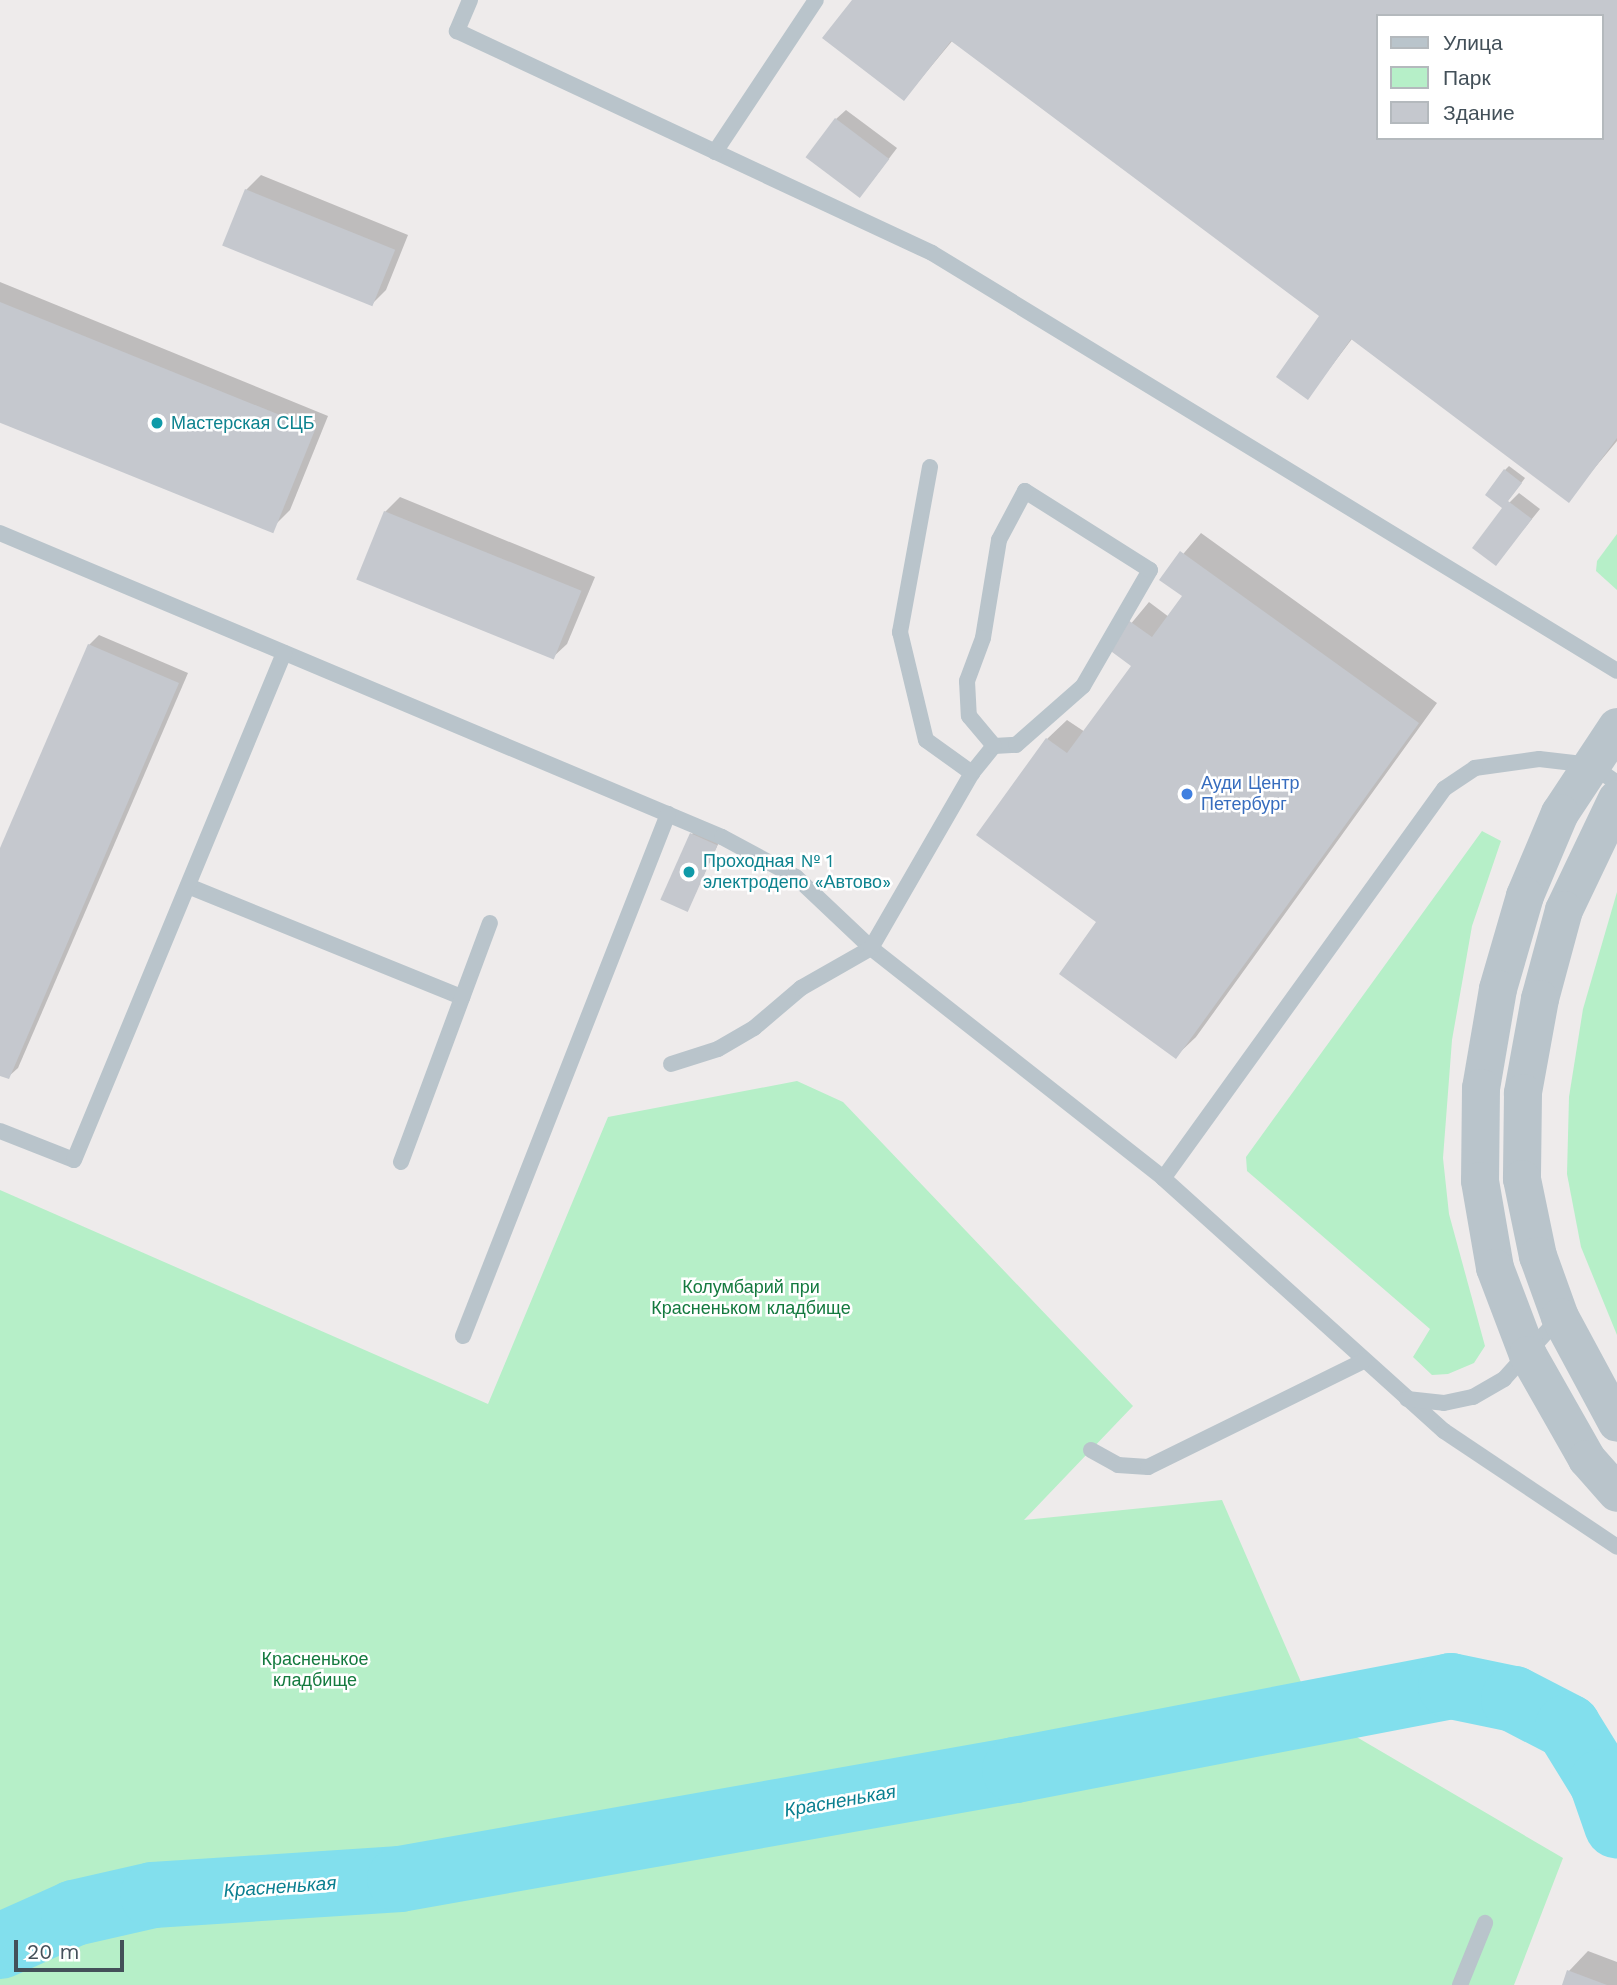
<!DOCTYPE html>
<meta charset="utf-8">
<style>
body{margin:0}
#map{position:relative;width:1617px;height:1985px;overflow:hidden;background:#eeebeb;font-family:"Work Sans",sans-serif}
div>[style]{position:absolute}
.green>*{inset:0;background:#b6efc8}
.shadow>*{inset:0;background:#0003}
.river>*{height:66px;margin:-33px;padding:0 33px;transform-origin:33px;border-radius:33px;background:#82dfed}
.building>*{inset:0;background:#c5c8ce;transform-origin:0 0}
.service>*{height:16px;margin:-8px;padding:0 8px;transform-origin:8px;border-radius:8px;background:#b9c4cb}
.tertiary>*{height:38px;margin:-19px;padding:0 19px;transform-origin:19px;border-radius:19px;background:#b9c4cb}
.dots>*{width:19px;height:19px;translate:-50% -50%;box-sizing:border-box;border:4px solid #fff;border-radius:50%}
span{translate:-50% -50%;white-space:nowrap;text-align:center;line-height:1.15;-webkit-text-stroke:5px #fff;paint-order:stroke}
.culture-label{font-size:18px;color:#0d838f}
.left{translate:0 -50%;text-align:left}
.shop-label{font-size:18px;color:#366cbe}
.park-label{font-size:18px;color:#147a3f}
.water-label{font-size:19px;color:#0a7f90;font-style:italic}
.legend{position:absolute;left:1376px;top:14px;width:228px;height:126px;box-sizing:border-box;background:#fff;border:2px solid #b4b9bd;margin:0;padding:9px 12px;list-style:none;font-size:21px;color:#435059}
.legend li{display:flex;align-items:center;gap:14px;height:35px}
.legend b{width:35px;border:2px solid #b4b9bd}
.scale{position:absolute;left:14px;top:1940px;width:110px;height:32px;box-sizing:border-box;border:4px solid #435059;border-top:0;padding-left:9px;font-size:21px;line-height:24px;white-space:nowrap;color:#435059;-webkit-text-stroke:5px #fff;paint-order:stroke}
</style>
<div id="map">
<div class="green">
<div style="clip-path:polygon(1617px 534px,1617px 590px,1596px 571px,1597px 561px)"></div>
<div style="clip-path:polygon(1482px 831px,1501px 841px,1472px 926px,1452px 1040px,1443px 1158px,1449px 1214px,1485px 1346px,1474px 1363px,1448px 1374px,1432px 1375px,1413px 1357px,1430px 1329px,1247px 1171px,1246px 1157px)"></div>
<div style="clip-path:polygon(1617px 892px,1617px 1335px,1581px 1247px,1567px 1174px,1569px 1097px,1583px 1009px)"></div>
<div style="clip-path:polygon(797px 1081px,843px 1102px,1133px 1406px,1024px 1520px,1222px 1500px,1314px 1712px,1563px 1858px,1514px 1985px,0 1985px,0 1190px,488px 1404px,608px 1117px)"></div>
</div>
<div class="shadow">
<div style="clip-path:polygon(evenodd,853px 0,1617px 0,1617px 441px,1568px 500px,1352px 339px,1308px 397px,1322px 316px,953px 40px,904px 99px,853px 0,1377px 16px,1601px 16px,1601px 138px,1377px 138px,1377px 16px)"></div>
<div style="clip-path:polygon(846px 110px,897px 148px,869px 185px,836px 119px)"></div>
<div style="clip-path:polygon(261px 175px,408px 235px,386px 290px,372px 304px,246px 190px)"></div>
<div style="clip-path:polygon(0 282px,328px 416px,290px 510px,275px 525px,0 412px)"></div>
<div style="clip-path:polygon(1509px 466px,1525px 478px,1507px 502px,1505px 470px)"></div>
<div style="clip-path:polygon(1519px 493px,1540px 509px,1496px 563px,1509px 503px)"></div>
<div style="clip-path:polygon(400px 497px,595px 577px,567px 644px,552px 658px,385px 512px)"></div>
<div style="clip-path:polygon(1201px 533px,1437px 703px,1196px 1037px,1176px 1056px,1099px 922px,1047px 739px,1067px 720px,1085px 732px,1133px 665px,1110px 649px,1149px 602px,1169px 617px,1184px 596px,1162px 579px)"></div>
<div style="clip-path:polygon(99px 635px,188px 673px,18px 1068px,8px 1077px,0 1074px,0 853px,89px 645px)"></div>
<div style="clip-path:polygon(696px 830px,720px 840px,688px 909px,692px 834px)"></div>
<div style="clip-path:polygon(1588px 1951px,1617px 1962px,1617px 1985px,1563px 1985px,1569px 1971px)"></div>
</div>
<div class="river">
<div style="left:0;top:1946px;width:81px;rotate:-24deg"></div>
<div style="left:74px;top:1913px;width:81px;rotate:-12.8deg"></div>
<div style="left:153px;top:1895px;width:248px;rotate:-3.7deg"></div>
<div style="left:400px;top:1879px;width:625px;rotate:-10.05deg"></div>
<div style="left:1015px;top:1770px;width:444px;rotate:-10.9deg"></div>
<div style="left:1451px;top:1686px;width:64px;rotate:11.7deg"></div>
<div style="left:1514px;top:1699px;width:61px;rotate:27.4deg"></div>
<div style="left:1568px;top:1727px;width:65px;rotate:58.3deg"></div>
<div style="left:1602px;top:1782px;width:46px;rotate:70.8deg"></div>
</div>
<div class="building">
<div style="clip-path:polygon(evenodd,852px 0,1617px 0,1617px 438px,1569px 503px,1351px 339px,1308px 400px,1276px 377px,1319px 316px,951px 41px,904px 101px,822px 38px,852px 0,1377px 16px,1601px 16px,1601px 138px,1377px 138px,1377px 16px)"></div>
<div style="left:835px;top:118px;width:68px;height:49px;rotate:37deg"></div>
<div style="left:245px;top:189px;width:162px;height:61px;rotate:22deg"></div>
<div style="left:0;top:302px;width:340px;height:112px;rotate:22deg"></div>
<div style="clip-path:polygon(1504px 469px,1522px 483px,1508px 501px,1532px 519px,1496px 566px,1472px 548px,1502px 508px,1485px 495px)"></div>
<div style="left:384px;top:511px;width:213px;height:74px;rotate:22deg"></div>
<div style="clip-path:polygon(1180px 551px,1419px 723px,1176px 1059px,1059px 974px,1096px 922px,976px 835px,1046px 738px,1067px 753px,1131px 666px,1108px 649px,1128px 620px,1152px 637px,1182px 596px,1159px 580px)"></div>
<div style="clip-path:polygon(88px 644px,179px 683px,9px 1079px,0 1076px,0 848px)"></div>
<div style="left:690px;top:833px;width:30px;height:73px;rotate:24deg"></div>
<div style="clip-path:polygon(1567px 1970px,1607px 1985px,1562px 1985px)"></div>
</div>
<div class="service">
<div style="left:470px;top:0;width:34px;rotate:113deg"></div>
<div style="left:457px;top:31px;width:524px;rotate:25.05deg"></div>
<div style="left:932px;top:253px;width:802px;rotate:31.39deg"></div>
<div style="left:715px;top:152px;width:182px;rotate:-56.4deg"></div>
<div style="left:930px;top:467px;width:168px;rotate:100.3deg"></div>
<div style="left:900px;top:632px;width:111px;rotate:76.5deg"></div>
<div style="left:926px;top:740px;width:57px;rotate:35.7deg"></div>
<div style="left:0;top:533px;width:783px;rotate:22.83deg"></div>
<div style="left:722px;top:837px;width:84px;rotate:28.4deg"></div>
<div style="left:796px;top:877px;width:103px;rotate:43.4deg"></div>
<div style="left:871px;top:948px;width:372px;rotate:38.2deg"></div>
<div style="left:1617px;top:783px;width:32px;rotate:-145deg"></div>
<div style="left:1591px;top:765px;width:52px;rotate:-173.4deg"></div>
<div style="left:1539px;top:759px;width:65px;rotate:172deg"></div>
<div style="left:1475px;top:768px;width:37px;rotate:146deg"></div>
<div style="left:1444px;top:789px;width:480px;rotate:125.8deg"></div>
<div style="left:1163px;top:1178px;width:378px;rotate:42deg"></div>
<div style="left:1444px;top:1431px;width:208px;rotate:33.8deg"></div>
<div style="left:188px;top:886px;width:296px;rotate:22.1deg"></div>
<div style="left:671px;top:1064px;width:49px;rotate:-17.7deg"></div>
<div style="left:718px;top:1049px;width:42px;rotate:-30.3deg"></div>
<div style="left:754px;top:1028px;width:62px;rotate:-40.4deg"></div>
<div style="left:801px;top:988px;width:81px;rotate:-29.7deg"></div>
<div style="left:871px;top:948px;width:202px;rotate:-60deg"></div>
<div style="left:972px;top:773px;width:35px;rotate:-51deg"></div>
<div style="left:994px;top:746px;width:22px;rotate:-3deg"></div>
<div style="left:1016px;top:745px;width:89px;rotate:-41.4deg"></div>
<div style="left:1083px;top:686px;width:134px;rotate:-60deg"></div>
<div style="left:1150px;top:570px;width:148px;rotate:-147.7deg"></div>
<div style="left:1025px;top:491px;width:55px;rotate:118deg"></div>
<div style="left:999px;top:540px;width:99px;rotate:99.3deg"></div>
<div style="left:983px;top:638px;width:46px;rotate:110.4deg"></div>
<div style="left:967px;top:681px;width:35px;rotate:87deg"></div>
<div style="left:969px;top:716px;width:39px;rotate:50deg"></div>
<div style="left:0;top:1131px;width:79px;rotate:21.4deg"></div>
<div style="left:74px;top:1160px;width:549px;rotate:-67.5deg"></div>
<div style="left:401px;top:1162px;width:255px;rotate:-69.6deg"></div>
<div style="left:463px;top:1336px;width:561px;rotate:-68.56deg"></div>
<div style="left:1407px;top:1399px;width:37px;rotate:6deg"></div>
<div style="left:1444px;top:1403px;width:30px;rotate:-12deg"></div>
<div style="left:1473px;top:1397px;width:36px;rotate:-30deg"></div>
<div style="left:1504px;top:1379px;width:84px;rotate:-47.9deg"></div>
<div style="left:1091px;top:1450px;width:31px;rotate:29deg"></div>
<div style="left:1118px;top:1465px;width:30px;rotate:4deg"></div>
<div style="left:1148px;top:1467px;width:240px;rotate:-26.2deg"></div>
<div style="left:1460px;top:1985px;width:67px;rotate:-68deg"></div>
</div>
<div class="tertiary">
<div style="left:1617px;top:727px;width:103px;rotate:123.5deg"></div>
<div style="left:1560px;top:813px;width:90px;rotate:112.9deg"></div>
<div style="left:1525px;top:896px;width:97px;rotate:106.2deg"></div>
<div style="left:1498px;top:989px;width:100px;rotate:99.7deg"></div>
<div style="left:1481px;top:1088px;width:93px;rotate:90.6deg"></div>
<div style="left:1480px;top:1181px;width:88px;rotate:80.2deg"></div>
<div style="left:1495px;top:1268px;width:93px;rotate:69.2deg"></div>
<div style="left:1528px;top:1355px;width:120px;rotate:60.4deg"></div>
<div style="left:1587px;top:1459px;width:45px;rotate:48.6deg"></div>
<div style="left:1617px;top:799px;width:123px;rotate:115.5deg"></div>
<div style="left:1564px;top:910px;width:92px;rotate:105.1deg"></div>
<div style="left:1540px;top:999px;width:96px;rotate:100.3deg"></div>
<div style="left:1523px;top:1093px;width:86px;rotate:90.7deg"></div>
<div style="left:1522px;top:1179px;width:79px;rotate:78.3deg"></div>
<div style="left:1538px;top:1256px;width:65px;rotate:70.2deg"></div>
<div style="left:1560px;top:1317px;width:120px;rotate:61.7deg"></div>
</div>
<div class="dots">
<div style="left:157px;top:423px;background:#0f9aa8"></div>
<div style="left:1187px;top:794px;background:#3f7fe0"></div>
<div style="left:689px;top:872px;background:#0f9aa8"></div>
</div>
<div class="culture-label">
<span class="left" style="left:171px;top:423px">Мастерская СЦБ</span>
<span class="left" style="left:703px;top:872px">Проходная № 1<br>электродепо «Автово»</span>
</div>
<div class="shop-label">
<span class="left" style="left:1201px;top:794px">Ауди Центр<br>Петербург</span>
</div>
<div class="park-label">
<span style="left:751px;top:1298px">Колумбарий при<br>Красненьком кладбище</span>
<span style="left:315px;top:1670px">Красненькое<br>кладбище</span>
</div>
<div class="water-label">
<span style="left:840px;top:1801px;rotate:-10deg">Красненькая</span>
<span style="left:280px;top:1887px;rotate:-4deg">Красненькая</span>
</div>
<ul class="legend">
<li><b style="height:9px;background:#b9c4cb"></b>Улица</li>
<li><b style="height:19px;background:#b6efc8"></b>Парк</li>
<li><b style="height:19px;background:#c5c8ce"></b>Здание</li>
</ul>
<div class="scale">20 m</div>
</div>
